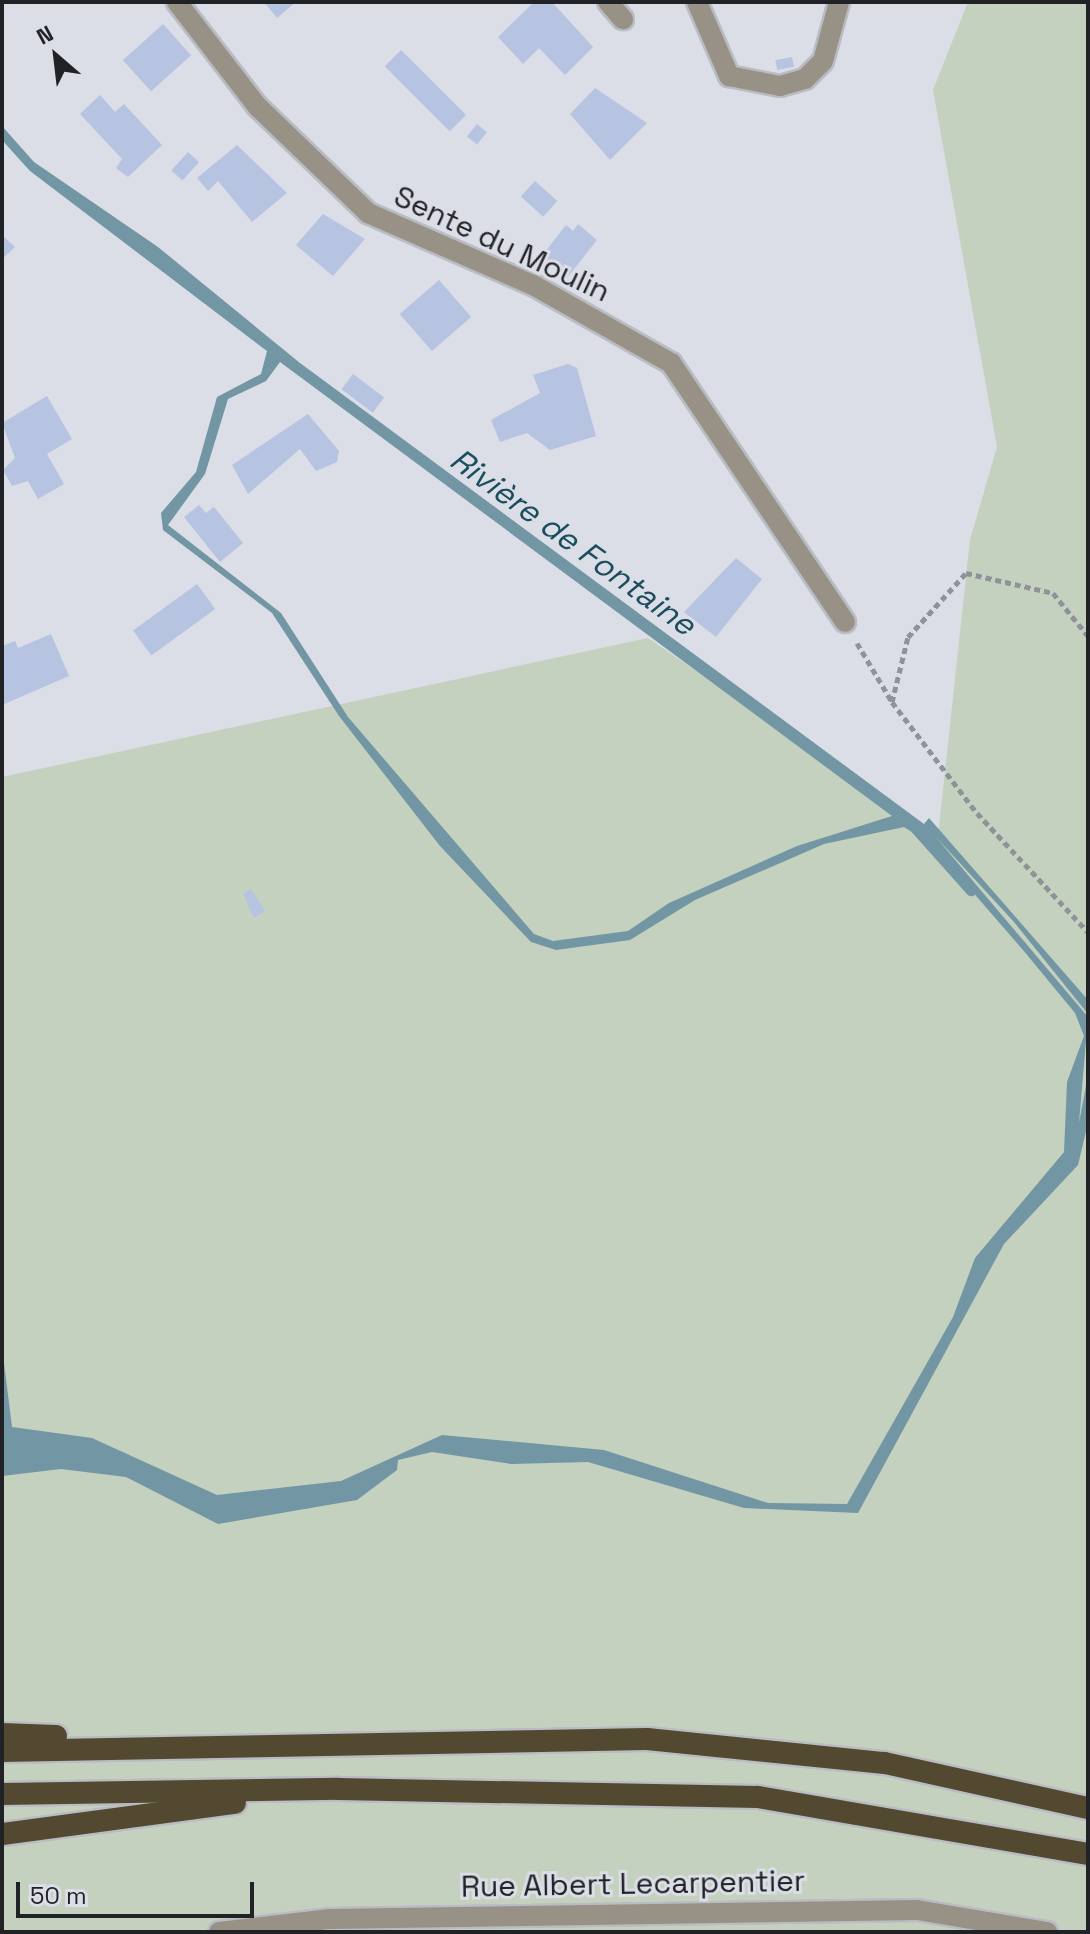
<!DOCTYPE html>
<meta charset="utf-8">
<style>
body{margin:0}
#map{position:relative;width:1090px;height:1934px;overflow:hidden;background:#dbdee7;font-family:"Space Grotesk",sans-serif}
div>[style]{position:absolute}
.green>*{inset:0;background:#c4d1be}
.water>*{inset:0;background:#7296a4}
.stream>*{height:10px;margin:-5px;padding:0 5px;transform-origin:5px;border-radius:5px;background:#7296a4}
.building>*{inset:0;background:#b6c3e1;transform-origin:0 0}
.path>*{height:5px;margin-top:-2.5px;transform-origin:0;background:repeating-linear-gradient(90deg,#909299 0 6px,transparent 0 10px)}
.roads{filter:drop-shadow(2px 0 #babcc4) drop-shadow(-2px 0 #babcc4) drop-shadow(0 2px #babcc4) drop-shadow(0 -2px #babcc4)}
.minor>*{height:20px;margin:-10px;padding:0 10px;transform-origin:10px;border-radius:10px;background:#979285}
.trunk>*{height:22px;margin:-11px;padding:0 11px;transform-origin:11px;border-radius:11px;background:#524930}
span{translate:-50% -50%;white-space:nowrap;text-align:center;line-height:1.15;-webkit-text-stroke:6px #dbdee7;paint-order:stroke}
.street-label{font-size:30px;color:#212226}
.water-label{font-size:32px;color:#1a4d5d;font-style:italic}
.frame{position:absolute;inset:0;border:4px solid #212226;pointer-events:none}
.north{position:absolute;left:16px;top:16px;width:80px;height:80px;-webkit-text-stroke:6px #dbdee7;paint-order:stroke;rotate:332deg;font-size:22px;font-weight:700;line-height:32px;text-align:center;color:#212226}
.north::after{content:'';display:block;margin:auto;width:28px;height:36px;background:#212226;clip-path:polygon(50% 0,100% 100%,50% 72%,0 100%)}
.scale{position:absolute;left:16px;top:1882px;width:238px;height:36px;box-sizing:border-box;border:4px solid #212226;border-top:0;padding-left:10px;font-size:24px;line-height:28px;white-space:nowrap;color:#212226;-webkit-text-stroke:6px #dbdee7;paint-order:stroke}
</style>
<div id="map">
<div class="green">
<div style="clip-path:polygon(968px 2px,1088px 2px,1088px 1932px,2px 1932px,2px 777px,648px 638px,938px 836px,970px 540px,997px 447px,933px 90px)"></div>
</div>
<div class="water">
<div style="clip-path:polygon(evenodd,2px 126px,34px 162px,158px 247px,300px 363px,924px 824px,929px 818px,1088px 1000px,1088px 1014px,1014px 922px,935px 836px,1088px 1017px,1079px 1123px,1088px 1075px,1088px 1123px,1078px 1165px,1004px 1244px,858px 1513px,744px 1508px,588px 1462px,511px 1464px,432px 1452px,398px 1460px,397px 1470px,357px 1500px,218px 1524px,126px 1477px,61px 1469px,2px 1476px,2px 1347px,12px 1427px,92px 1438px,217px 1495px,341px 1481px,442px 1435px,604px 1450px,768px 1503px,847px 1504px,953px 1317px,975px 1258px,1064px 1152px,1067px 1082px,1084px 1036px,1075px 1013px,1023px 950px,931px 844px,904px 827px,824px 844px,695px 900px,630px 940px,556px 950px,531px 942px,440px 846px,339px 716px,272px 613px,163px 530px,161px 513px,196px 472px,217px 397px,261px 374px,267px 351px,30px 171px,2px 140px,2px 126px,280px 362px,892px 816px,797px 846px,669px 903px,628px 931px,553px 941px,534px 934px,348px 717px,281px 613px,168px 525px,205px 474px,228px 399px,266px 381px,280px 362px)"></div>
</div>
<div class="stream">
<div style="left:912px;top:825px;width:89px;rotate:48.2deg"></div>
</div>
<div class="building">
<div style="clip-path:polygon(264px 2px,296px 2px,277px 18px)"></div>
<div style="clip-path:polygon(534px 2px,552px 2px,593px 47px,565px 75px,539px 48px,523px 64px,498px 37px)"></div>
<div style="left:163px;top:24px;width:42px;height:54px;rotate:48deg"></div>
<div style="left:401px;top:50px;width:92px;height:23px;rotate:45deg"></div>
<div style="left:792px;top:57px;width:10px;height:17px;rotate:79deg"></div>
<div style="clip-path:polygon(595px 88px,647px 123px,610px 160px,570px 114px)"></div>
<div style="clip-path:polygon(100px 95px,115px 112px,124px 104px,162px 145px,128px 177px,116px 168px,122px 159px,80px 114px)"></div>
<div style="left:477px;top:124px;width:13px;height:16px;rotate:39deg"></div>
<div style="clip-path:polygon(237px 145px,287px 193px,252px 222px,218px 181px,208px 191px,197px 178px)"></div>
<div style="left:188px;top:152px;width:15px;height:25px;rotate:42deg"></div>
<div style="left:535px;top:181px;width:30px;height:21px;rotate:42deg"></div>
<div style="clip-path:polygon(323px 214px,365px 239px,333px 276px,296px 245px)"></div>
<div style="clip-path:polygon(578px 224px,597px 240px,567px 278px,541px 257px,566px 225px,573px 231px)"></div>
<div style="clip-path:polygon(2px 235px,15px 247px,2px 259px)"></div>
<div style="left:439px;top:280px;width:49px;height:52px;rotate:49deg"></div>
<div style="clip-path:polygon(568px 364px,577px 368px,596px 436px,550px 450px,527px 433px,500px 442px,491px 420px,540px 393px,533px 375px)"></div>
<div style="left:353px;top:374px;width:39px;height:19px;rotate:37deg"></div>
<div style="clip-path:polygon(47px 396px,72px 439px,47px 454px,64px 484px,38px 499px,28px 481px,12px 486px,3px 470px,15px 458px,2px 423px)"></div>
<div style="clip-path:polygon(308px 414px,339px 451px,337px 462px,316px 471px,300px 449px,248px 494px,232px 465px)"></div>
<div style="clip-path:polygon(199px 505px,206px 513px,214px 507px,243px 543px,220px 562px,184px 517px)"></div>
<div style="clip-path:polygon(736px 558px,762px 579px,716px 637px,684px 612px)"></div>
<div style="left:197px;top:584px;width:31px;height:79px;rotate:54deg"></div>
<div style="clip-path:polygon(51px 634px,69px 676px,2px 705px,2px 646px,15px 641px,18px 648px)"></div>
<div style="clip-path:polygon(251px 889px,265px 911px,254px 918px,243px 894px)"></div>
</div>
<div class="path">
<div style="left:857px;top:643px;width:69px;rotate:59.3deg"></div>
<div style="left:892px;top:702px;width:140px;rotate:52.6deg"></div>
<div style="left:977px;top:813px;width:163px;rotate:47deg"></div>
<div style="left:892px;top:702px;width:67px;rotate:-76.2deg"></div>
<div style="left:908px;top:637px;width:86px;rotate:-47.8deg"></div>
<div style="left:966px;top:573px;width:89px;rotate:12.9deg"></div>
<div style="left:1053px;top:593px;width:55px;rotate:50.9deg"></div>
</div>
<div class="roads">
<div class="minor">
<div style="left:177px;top:2px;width:133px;rotate:52.4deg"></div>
<div style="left:258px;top:107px;width:153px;rotate:43.9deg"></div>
<div style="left:368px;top:213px;width:180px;rotate:23.6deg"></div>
<div style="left:533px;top:285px;width:159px;rotate:29.5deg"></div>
<div style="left:671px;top:363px;width:312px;rotate:56.1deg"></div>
<div style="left:608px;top:2px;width:23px;rotate:49deg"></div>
<div style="left:697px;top:2px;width:81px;rotate:66.6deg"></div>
<div style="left:729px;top:76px;width:52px;rotate:11.1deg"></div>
<div style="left:780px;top:86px;width:26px;rotate:-16deg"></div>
<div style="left:805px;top:79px;width:25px;rotate:-45deg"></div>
<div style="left:823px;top:61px;width:61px;rotate:-74.8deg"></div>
<div style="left:219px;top:1932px;width:112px;rotate:-6.7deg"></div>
<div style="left:330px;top:1919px;width:587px;rotate:-0.88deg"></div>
<div style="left:917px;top:1910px;width:132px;rotate:9.6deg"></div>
</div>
<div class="trunk">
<div style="left:2px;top:1734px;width:54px;rotate:2.1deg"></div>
<div style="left:2px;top:1751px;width:645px;rotate:-1.07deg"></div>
<div style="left:647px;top:1739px;width:239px;rotate:5.8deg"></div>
<div style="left:885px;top:1763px;width:208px;rotate:12.5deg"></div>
<div style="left:2px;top:1794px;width:337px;rotate:-0.9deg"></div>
<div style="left:339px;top:1789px;width:419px;rotate:1.1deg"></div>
<div style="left:758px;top:1797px;width:335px;rotate:9.8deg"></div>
<div style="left:2px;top:1834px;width:235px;rotate:-7.6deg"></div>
</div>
</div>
<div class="street-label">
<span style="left:502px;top:244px;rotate:25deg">Sente du Moulin</span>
<span style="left:633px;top:1884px;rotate:-1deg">Rue Albert Lecarpentier</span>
</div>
<div class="water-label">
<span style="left:573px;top:542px;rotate:36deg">Rivière de Fontaine</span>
</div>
<div class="frame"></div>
<div class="north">N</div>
<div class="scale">50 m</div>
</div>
